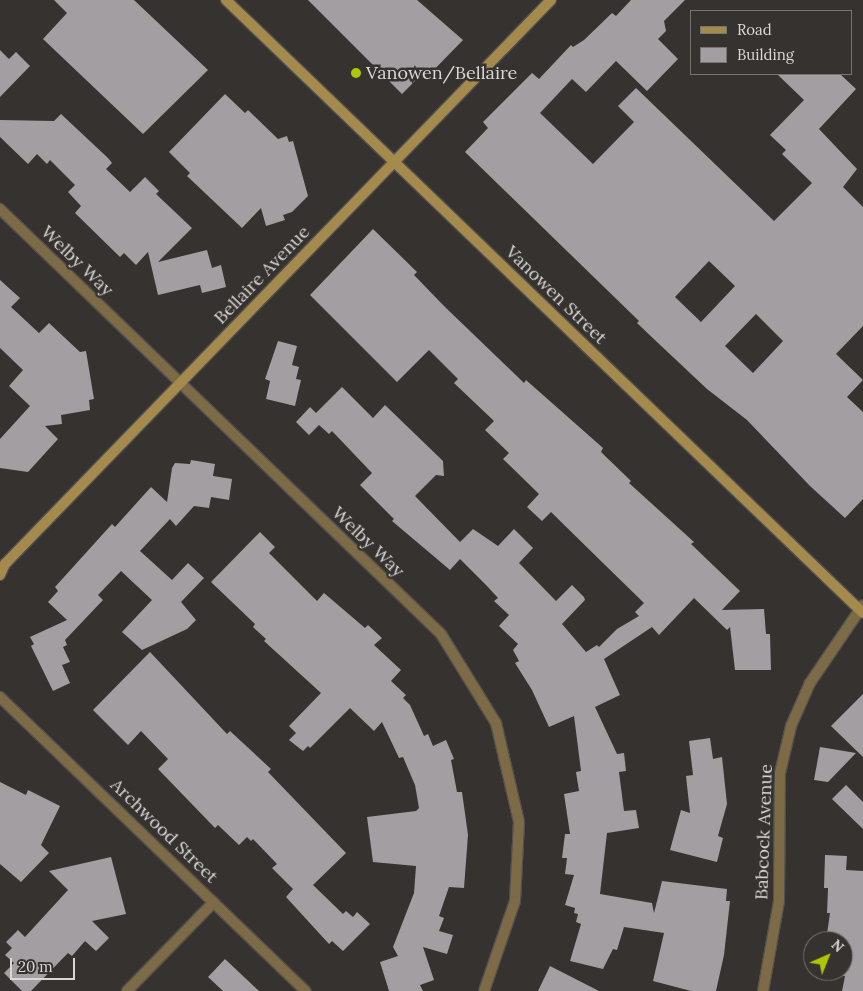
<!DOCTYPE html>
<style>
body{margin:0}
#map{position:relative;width:863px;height:991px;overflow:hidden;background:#353230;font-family:Lora,serif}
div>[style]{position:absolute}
.building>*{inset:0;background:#a29ea2}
.roads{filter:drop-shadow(1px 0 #53504e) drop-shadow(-1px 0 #53504e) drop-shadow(0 1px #53504e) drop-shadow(0 -1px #53504e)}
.street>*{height:10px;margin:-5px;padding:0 5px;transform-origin:5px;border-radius:5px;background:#7c6b46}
.secondary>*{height:10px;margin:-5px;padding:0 5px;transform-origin:5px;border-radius:5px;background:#a48a4d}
.dots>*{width:14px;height:14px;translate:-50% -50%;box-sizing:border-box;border:2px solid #353230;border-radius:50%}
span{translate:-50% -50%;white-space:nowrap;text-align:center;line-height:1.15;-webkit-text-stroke:5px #353230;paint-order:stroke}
.poi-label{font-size:18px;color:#dad8d6}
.left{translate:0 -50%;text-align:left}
.street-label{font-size:18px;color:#dad8d6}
.legend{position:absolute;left:690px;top:10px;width:162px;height:65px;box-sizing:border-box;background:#353230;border:1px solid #777472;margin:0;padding:6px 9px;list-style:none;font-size:15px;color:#dad8d6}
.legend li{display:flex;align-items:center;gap:10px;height:25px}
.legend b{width:25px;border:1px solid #777472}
.north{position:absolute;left:803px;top:931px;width:50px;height:50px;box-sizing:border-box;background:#353230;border:1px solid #777472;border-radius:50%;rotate:44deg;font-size:14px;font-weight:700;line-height:20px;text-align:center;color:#dad8d6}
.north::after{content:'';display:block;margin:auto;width:18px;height:22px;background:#afc506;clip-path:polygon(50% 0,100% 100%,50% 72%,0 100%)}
.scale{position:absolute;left:10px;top:958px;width:65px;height:22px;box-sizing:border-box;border:2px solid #dad8d6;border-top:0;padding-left:6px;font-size:15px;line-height:18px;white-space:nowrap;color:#dad8d6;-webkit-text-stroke:4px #353230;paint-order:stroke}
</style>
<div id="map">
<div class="building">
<div style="clip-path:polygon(54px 0,134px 0,208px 70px,143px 134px,43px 39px,67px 13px)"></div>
<div style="clip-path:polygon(308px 0,417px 0,463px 40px,426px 78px,422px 74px,402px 94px)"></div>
<div style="clip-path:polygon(evenodd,631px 0,685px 0,664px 21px,666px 31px,658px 39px,678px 59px,647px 91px,616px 61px,586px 92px,572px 79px,540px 113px,593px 164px,634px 122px,618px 106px,636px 88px,774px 221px,812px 183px,782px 154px,786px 150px,770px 135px,804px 100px,777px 74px,840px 74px,856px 89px,819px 129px,857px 169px,843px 187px,863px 207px,863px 326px,836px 354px,863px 380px,847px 397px,863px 412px,863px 499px,845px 518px,810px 486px,747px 420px,707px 389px,657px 342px,637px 323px,639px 321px,465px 152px,488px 128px,483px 122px,532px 73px,539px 79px,571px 45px,573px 47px,584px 40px,612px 13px,616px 16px,631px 0,709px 261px,735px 286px,701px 322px,675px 297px,709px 261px,631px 0,756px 314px,783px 341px,753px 373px,725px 346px,756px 314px)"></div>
<div style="clip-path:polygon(0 50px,9px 59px,16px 52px,30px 66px,0 97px)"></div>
<div style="clip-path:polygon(225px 94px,245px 113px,248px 110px,278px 139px,287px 136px,289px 142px,293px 141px,308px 196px,292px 212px,283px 215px,285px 220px,266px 226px,261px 208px,242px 228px,187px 176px,190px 173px,169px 152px)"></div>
<div style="clip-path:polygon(61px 114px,108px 158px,112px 163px,106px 169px,130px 192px,145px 177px,159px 191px,156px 194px,192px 228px,158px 262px,207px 250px,212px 268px,221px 265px,226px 287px,202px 293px,200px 285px,158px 295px,148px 252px,136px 265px,124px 253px,120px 257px,75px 213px,81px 206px,68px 192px,75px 185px,50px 160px,47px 164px,37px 154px,28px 164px,0 137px,0 120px,54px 121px)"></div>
<div style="clip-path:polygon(373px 229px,417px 272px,414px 275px,445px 307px,524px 383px,526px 380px,603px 448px,601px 452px,631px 481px,629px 483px,694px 542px,691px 544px,740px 591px,722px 610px,764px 609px,766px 634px,770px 634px,771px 670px,735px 670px,730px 627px,727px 630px,694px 598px,659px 635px,652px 627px,604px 659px,620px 695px,595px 707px,617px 754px,624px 753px,626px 771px,619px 772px,624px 811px,636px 810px,639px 828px,607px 833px,600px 894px,652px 903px,654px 913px,662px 881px,727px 889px,726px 901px,730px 901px,724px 955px,716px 991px,691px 991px,653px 981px,664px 933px,624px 927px,617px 950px,613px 949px,603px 969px,570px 961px,581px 924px,576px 922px,578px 914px,574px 913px,575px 908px,565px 905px,574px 875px,565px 874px,567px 858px,562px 858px,565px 834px,570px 834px,564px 794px,579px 791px,576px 772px,581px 771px,574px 716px,549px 727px,532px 690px,515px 663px,519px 661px,513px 650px,518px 644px,499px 626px,509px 615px,494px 601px,498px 598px,487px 586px,460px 559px,450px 570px,392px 521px,394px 519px,360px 485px,372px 473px,332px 431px,329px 434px,319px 425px,309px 435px,296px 422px,310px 407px,316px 413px,342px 387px,373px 418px,385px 405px,443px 461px,444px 476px,436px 475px,415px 496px,460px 542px,473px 529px,498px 546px,514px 529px,533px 548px,519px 563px,556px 601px,572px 585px,584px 597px,585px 600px,562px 624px,586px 652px,597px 645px,599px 647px,617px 629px,639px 616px,635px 612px,644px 603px,604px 564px,551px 512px,542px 521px,527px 507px,539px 494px,503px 459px,509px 453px,485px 430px,494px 421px,454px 383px,458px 379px,429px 350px,397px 382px,310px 295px)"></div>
<div style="clip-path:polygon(0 280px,20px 298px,11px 307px,39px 333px,49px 323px,80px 352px,86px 351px,94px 399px,89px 400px,90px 410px,61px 415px,62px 424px,45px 426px,58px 439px,28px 472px,0 468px,0 439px,30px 406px,9px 386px,23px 370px,0 348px)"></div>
<div style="clip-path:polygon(278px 341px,297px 346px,292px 365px,299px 367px,296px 379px,301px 380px,295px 406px,266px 399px,270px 381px,265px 379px)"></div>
<div style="clip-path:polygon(191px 460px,215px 464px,213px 476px,232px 479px,229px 500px,211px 497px,209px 508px,194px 506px,176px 526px,170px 519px,140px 551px,172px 580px,188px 563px,204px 578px,181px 602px,196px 620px,187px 629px,142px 650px,122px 632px,152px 600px,121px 571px,98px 595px,103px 600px,65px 640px,67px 645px,63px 647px,70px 662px,62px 665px,70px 683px,53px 691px,31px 646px,34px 644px,30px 637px,67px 620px,48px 602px,58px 591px,55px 587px,112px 524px,115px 527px,151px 487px,167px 502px,172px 468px,175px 463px,190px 464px)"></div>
<div style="clip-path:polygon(260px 532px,275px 547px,269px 553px,317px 601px,324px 593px,365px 628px,368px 625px,382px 638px,374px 645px,401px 670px,391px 681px,406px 695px,403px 698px,410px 705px,424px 736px,428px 734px,433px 746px,446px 740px,454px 759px,451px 760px,457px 792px,462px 792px,468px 835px,464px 888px,449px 887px,439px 916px,444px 918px,439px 931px,453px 935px,447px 954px,423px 947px,434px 980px,420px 985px,423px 991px,389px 991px,380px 962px,398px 956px,393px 947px,414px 893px,416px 866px,373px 862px,367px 817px,416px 811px,419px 808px,415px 785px,403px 757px,399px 758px,382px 722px,374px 731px,350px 708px,310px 748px,308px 746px,303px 751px,289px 740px,296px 733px,289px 726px,321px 693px,264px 641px,266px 639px,253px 627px,255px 624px,211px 582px)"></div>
<div style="clip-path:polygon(150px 652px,227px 734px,230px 731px,271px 769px,268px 772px,346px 853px,313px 885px,343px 914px,346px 911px,353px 917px,357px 912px,370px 924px,343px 951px,332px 941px,329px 944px,286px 897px,293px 889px,272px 868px,277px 864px,253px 839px,251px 841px,247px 837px,239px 845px,218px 825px,215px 828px,158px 769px,168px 759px,141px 731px,128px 745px,93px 710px)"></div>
<div style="clip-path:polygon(863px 694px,863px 757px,831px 726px)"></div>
<div style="clip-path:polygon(710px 738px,713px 759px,722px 757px,727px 804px,718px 836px,723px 838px,717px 862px,670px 850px,681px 810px,690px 813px,686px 776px,693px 775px,689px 741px)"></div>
<div style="clip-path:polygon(820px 747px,856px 753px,828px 782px,814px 780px)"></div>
<div style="clip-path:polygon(0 782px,26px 795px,28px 790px,60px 806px,41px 845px,49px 853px,21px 882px,0 864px)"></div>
<div style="clip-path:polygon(846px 785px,863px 802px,863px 829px,832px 799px)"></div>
<div style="clip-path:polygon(825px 855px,847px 856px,846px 870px,863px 871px,863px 991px,842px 991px,845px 976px,838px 975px,838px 971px,843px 971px,843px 941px,826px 941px,830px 913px,827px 913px,828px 888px,824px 888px)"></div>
<div style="clip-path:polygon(111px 857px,126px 914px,92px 921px,109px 938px,96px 951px,85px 941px,72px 956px,68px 953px,31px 991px,22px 991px,4px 973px,14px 963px,5px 955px,12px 948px,6px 942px,18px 930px,25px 937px,68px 890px,49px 871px)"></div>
<div style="clip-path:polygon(225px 959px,259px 991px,223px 991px,208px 977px)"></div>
<div style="clip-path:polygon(550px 966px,599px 991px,538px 991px)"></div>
</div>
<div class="roads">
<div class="street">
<div style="left:0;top:209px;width:612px;rotate:43.94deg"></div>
<div style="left:441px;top:634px;width:105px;rotate:58.3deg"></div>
<div style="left:496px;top:723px;width:102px;rotate:76.9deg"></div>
<div style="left:519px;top:822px;width:79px;rotate:92.9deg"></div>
<div style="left:515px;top:901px;width:95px;rotate:109deg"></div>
<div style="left:0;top:697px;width:424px;rotate:43.9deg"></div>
<div style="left:127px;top:991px;width:124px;rotate:-45.7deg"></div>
<div style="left:763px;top:991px;width:91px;rotate:-79.9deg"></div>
<div style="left:779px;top:901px;width:128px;rotate:-89.6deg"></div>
<div style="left:780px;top:773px;width:48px;rotate:-76.8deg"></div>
<div style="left:791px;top:726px;width:47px;rotate:-66.2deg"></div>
<div style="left:810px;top:683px;width:94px;rotate:-55.8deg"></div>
</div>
<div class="secondary">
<div style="left:226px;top:0;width:884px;rotate:43.9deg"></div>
<div style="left:0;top:575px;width:12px;rotate:-66deg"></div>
<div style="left:5px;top:564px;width:785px;rotate:-45.93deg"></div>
</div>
</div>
<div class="dots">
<div style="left:356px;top:73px;background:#afc506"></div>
</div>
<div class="poi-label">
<span class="left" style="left:366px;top:73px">Vanowen/Bellaire</span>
</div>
<div class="street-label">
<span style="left:77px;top:261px;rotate:44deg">Welby Way</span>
<span style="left:262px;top:275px;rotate:-46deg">Bellaire Avenue</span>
<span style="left:556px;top:295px;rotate:44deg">Vanowen Street</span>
<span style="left:368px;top:542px;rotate:44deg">Welby Way</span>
<span style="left:164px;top:831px;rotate:44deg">Archwood Street</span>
<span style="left:764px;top:832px;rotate:-88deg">Babcock Avenue</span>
</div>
<ul class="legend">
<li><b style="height:6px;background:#a48a4d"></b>Road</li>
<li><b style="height:14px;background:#a29ea2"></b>Building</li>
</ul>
<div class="north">N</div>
<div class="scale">20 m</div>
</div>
